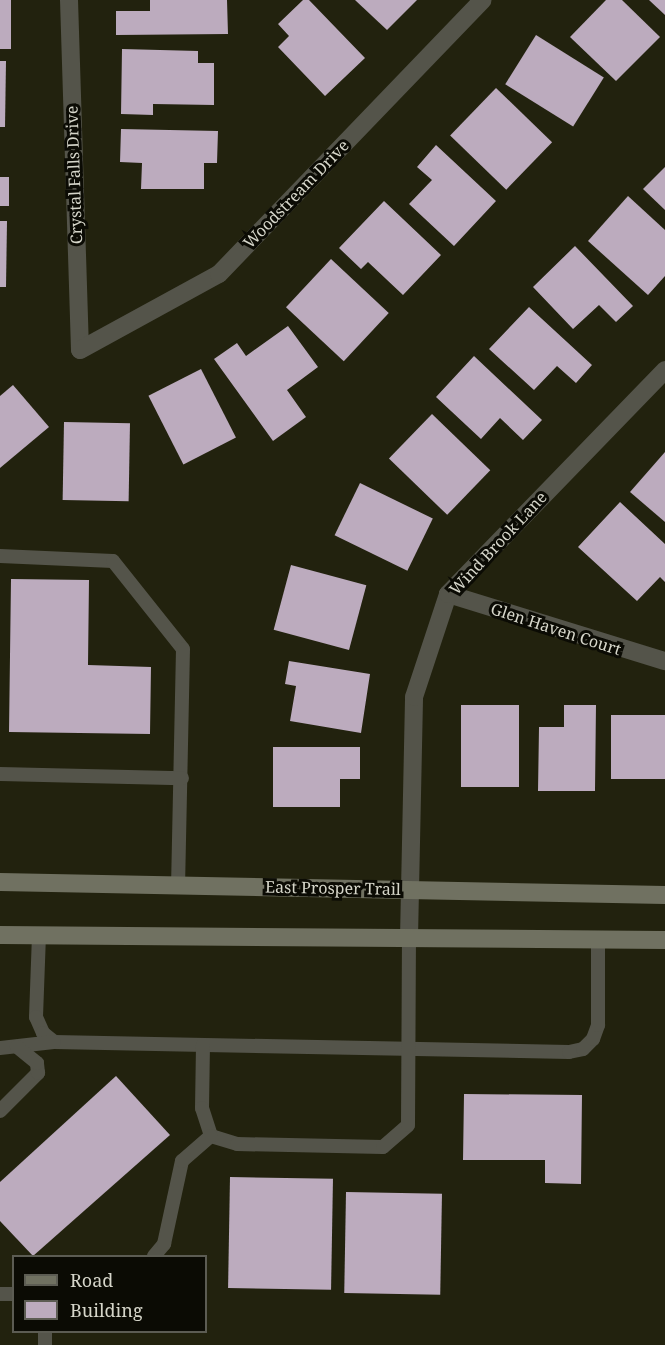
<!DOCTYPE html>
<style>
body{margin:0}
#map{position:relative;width:665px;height:1345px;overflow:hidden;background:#22220e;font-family:"Noto Serif",serif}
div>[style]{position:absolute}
.building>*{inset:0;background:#bcabbe;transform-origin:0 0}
.lane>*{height:14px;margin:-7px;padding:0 7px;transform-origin:7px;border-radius:7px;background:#54544a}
.street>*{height:18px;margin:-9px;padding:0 9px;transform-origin:9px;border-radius:9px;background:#54544a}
.secondary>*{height:18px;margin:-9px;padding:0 9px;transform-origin:9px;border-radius:9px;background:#707161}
span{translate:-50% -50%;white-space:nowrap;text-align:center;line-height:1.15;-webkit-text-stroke:6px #0b0b04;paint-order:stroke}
.street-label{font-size:16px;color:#d6d6ca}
.legend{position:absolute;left:12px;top:1255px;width:195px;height:78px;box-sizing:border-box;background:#0b0b04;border:2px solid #5c5c53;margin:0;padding:8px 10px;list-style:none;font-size:18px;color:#d6d6ca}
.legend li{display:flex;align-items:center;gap:12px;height:30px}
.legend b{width:30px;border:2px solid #5c5c53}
</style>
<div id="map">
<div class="building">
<div style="left:0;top:0;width:11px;height:49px"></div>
<div style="clip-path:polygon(150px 0,227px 0,228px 34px,116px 35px,116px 11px,150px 11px)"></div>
<div style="clip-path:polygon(303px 0,309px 0,365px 58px,325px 96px,278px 47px,289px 36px,278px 24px)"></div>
<div style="clip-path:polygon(355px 0,417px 0,387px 30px)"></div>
<div style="clip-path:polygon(606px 0,622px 0,660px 37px,616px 81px,570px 37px)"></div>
<div style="clip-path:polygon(649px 0,665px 0,665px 15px)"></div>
<div style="left:536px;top:35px;width:80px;height:58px;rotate:32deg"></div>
<div style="clip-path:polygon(122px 49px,198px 51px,198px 63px,214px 63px,214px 105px,153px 104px,153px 115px,121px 114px)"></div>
<div style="clip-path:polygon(0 61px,6px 61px,5px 127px,0 127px)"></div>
<div style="left:496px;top:88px;width:78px;height:66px;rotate:44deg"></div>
<div style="clip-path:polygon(121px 129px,218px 131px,217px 163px,204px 163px,204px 189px,141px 189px,142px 163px,120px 162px)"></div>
<div style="clip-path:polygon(436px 145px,496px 201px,454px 246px,409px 204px,432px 180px,417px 167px)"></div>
<div style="clip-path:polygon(665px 167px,665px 210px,643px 189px)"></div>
<div style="left:0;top:177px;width:9px;height:29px"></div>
<div style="clip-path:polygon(628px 196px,665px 230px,665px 276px,648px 295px,588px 241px)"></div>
<div style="clip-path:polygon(384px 201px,441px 255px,403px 295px,368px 262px,361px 269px,339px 248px)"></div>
<div style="clip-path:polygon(0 221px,7px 221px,6px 287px,0 287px)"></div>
<div style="clip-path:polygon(575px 246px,633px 306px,616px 322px,599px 305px,573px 329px,533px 287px)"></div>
<div style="left:331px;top:259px;width:79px;height:66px;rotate:43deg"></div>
<div style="clip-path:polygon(529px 307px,592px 365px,576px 383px,557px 366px,534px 390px,489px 349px)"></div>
<div style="clip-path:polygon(288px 326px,318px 367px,287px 390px,306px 417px,273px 441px,214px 359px,237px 343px,246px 356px)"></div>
<div style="clip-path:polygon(474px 356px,542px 420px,523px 440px,500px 418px,481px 439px,436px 397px)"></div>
<div style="left:201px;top:369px;width:77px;height:59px;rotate:63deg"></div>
<div style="clip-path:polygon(13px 385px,49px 427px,0 468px,0 396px)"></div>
<div style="left:432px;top:414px;width:81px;height:62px;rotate:44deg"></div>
<div style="left:64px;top:422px;width:66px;height:78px;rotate:1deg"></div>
<div style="clip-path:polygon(665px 452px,665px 522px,630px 492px)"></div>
<div style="left:360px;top:483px;width:81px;height:58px;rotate:26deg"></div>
<div style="clip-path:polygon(620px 502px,665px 544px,665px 582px,660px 577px,637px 601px,578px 547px)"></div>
<div style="left:291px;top:565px;width:78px;height:67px;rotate:15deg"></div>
<div style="clip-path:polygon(11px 579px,89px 580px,88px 665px,151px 667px,150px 734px,9px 732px)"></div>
<div style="clip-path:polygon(289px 661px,370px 674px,361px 733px,290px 721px,296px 686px,285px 684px)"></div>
<div style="left:461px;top:705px;width:58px;height:82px"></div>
<div style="clip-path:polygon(564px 705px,596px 705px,595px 791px,538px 791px,539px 727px,564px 727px)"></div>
<div style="left:611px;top:715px;width:54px;height:64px"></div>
<div style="clip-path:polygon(273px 747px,360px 747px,360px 779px,340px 779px,340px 807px,273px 807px)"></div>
<div style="clip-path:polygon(116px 1076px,170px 1135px,33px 1256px,0 1221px,0 1182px)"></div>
<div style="clip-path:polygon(464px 1094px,582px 1095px,581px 1184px,545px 1183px,545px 1160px,463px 1160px)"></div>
<div style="left:230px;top:1177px;width:103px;height:111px;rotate:1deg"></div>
<div style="left:346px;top:1192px;width:96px;height:101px;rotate:1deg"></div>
</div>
<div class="lane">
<div style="left:0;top:556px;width:113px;rotate:2.5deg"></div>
<div style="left:113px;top:561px;width:112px;rotate:51.5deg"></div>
<div style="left:183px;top:649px;width:236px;rotate:91.2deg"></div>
<div style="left:0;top:774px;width:182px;rotate:1.3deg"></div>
<div style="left:39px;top:935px;width:82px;rotate:92.1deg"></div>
<div style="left:36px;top:1017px;width:17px;rotate:66deg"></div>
<div style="left:43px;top:1033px;width:14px;rotate:39deg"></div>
<div style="left:54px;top:1042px;width:515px;rotate:1.11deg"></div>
<div style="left:569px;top:1052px;width:14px;rotate:-12deg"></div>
<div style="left:583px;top:1049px;width:14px;rotate:-45deg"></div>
<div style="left:593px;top:1039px;width:15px;rotate:-70deg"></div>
<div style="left:598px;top:1025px;width:85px;rotate:-90deg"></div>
<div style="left:203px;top:1045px;width:63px;rotate:90.9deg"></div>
<div style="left:202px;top:1108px;width:29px;rotate:72deg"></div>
<div style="left:211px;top:1136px;width:27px;rotate:17deg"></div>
<div style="left:237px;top:1144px;width:146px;rotate:1.2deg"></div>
<div style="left:383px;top:1147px;width:33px;rotate:-41deg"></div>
<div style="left:408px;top:1125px;width:187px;rotate:-89.7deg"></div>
<div style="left:0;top:1048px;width:54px;rotate:-6.3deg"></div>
<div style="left:0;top:1111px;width:54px;rotate:-45deg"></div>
<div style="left:38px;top:1073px;width:10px;rotate:-96deg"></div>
<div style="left:37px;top:1063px;width:26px;rotate:-141deg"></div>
<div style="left:154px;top:1256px;width:16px;rotate:-50deg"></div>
<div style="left:164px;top:1244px;width:85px;rotate:-77.8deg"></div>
<div style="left:182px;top:1161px;width:38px;rotate:-41deg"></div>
<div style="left:0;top:1294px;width:14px"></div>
<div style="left:45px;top:1345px;width:13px;rotate:-90deg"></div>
</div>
<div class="street">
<div style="left:69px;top:0;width:350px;rotate:88.2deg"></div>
<div style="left:80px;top:350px;width:158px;rotate:-28.7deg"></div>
<div style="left:219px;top:274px;width:380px;rotate:-46.1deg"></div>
<div style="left:448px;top:594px;width:227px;rotate:17.2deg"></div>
<div style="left:409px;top:938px;width:241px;rotate:-88.8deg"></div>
<div style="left:414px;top:697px;width:108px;rotate:-71.7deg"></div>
<div style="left:448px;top:594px;width:312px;rotate:-45.9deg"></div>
</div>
<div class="secondary">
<div style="left:0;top:882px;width:665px;rotate:1.12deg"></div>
<div style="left:0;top:935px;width:665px;rotate:0.43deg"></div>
</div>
<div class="street-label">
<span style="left:74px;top:175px;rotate:-92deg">Crystal Falls Drive</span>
<span style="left:296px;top:194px;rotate:-46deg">Woodstream Drive</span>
<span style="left:498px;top:543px;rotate:-47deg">Wind Brook Lane</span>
<span style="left:556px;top:629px;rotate:18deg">Glen Haven Court</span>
<span style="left:333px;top:888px;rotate:1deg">East Prosper Trail</span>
</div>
<ul class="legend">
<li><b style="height:8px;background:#707161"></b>Road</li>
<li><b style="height:16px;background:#bcabbe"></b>Building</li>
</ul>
</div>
